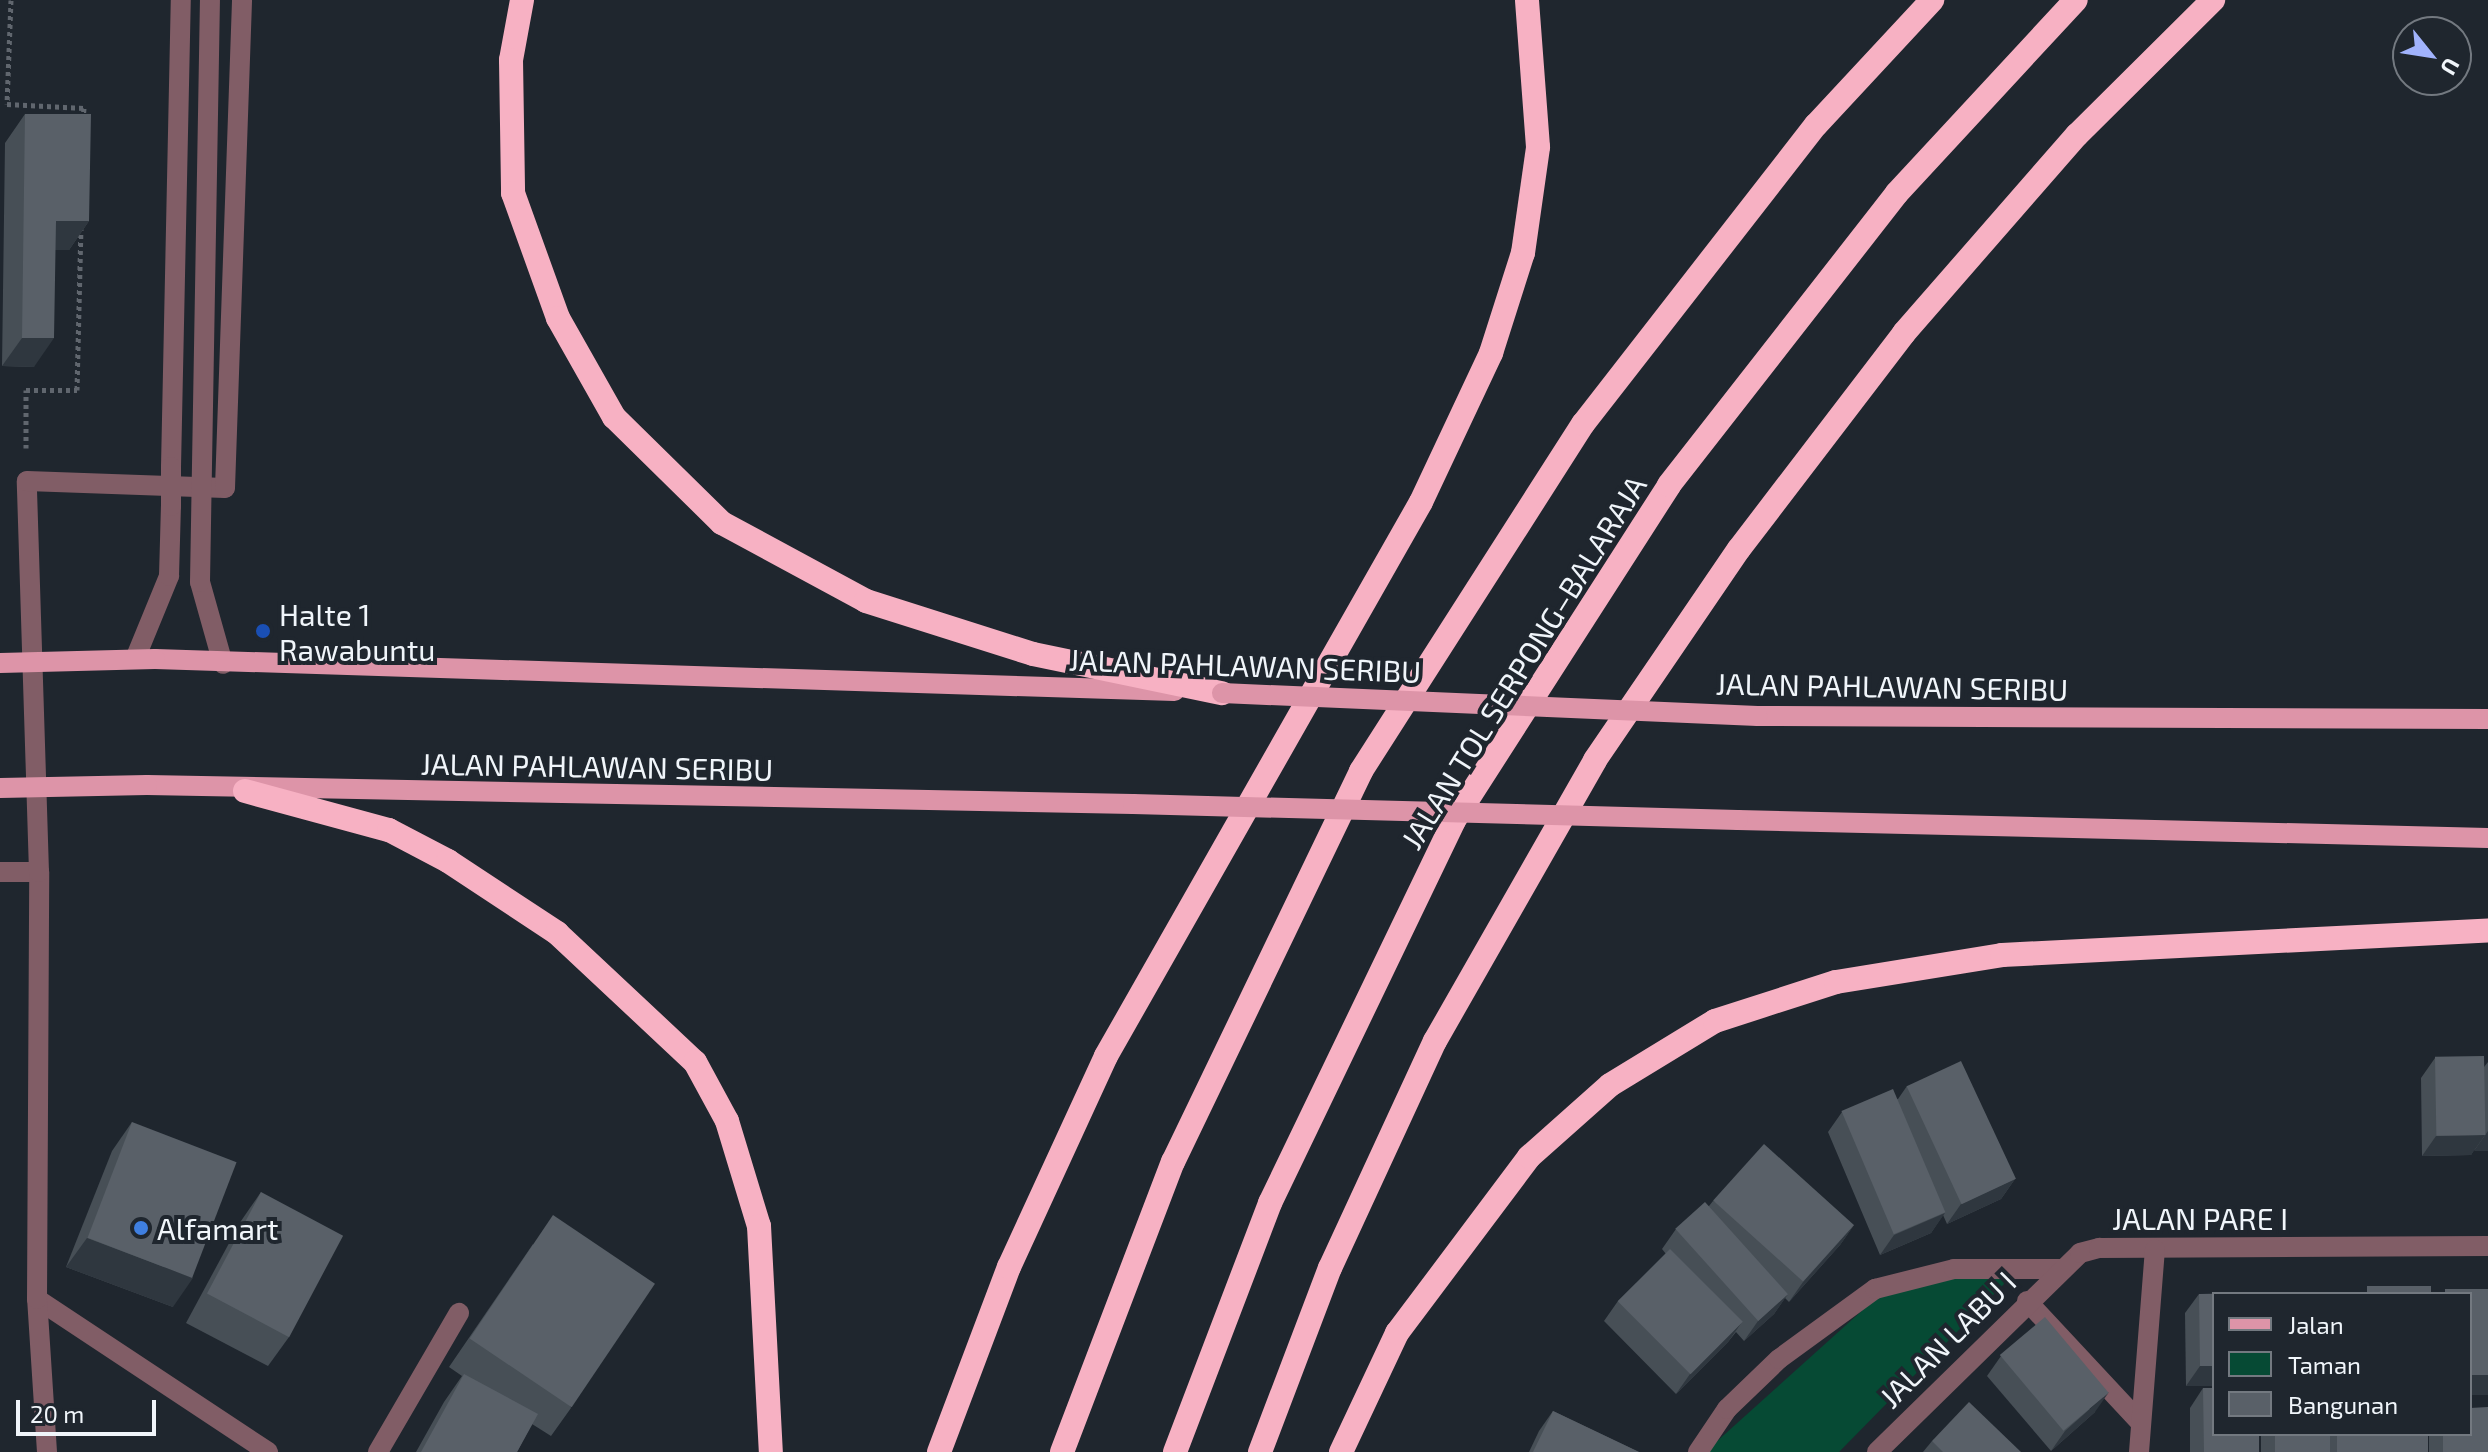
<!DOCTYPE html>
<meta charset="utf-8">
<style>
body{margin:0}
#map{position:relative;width:2488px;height:1452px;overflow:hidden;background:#1f262e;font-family:"Exo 2",sans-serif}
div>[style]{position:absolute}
.green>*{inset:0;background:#064a34}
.path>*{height:5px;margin-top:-2.5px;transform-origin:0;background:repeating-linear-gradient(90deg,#60666e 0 4px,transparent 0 8px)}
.minor>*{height:20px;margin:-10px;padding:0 10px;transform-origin:10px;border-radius:10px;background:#815d66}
.major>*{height:20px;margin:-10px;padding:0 10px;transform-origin:10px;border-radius:10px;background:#dd94a8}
.highway>*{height:24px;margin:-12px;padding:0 12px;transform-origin:12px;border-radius:12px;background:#f7b1c3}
.minor-bridge>*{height:20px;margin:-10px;padding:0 10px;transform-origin:10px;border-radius:10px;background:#815d66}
.major-bridge>*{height:20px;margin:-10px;padding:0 10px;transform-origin:10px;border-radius:10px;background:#dd94a8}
.wall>*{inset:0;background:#474f56;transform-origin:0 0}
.shaded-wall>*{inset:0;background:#2f373f;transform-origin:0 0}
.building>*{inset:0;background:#596068;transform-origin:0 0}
.dots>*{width:22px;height:22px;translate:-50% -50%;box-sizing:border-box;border:4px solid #1f262e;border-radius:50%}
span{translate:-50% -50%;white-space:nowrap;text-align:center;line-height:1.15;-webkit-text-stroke:8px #1f262e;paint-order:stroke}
.poi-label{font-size:30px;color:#f0f5fa}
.left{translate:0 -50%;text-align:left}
.street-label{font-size:30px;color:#f0f5fa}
.legend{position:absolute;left:2212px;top:1292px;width:260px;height:144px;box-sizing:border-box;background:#1f262e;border:2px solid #737980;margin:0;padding:10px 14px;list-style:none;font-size:24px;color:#f0f5fa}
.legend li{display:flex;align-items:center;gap:16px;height:40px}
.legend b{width:40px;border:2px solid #737980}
.north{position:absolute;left:2392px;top:16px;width:80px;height:80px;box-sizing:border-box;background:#1f262e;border:2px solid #737980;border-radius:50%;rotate:120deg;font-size:22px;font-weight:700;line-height:32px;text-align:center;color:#f0f5fa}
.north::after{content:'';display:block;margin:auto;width:28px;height:36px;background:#a1b3fd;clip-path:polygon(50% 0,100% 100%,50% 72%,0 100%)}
.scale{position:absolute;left:16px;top:1400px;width:140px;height:36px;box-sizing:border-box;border:4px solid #f0f5fa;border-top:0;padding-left:10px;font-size:24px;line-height:28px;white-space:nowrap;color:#f0f5fa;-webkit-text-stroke:6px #1f262e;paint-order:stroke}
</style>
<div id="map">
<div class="green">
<div style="clip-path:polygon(1998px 1261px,2004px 1284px,1839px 1452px,1705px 1452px,1875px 1299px)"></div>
</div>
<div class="path">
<div style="left:11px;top:0;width:104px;rotate:92.2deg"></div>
<div style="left:7px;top:104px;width:77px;rotate:3deg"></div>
<div style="left:84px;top:108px;width:11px;rotate:95deg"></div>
<div style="left:26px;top:448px;width:58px;rotate:-90deg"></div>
<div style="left:26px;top:390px;width:51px"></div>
<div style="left:77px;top:390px;width:161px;rotate:-88.6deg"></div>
</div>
<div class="minor">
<div style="left:171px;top:467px;width:467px;rotate:-88.8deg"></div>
<div style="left:200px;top:582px;width:85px;rotate:74.3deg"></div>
<div style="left:135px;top:659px;width:90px;rotate:-67.7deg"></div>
<div style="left:169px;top:576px;width:70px;rotate:-88.4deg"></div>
<div style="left:0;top:872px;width:39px"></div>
<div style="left:37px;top:1299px;width:277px;rotate:33.5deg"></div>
<div style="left:2027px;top:1301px;width:163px;rotate:47deg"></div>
<div style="left:47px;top:1452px;width:153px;rotate:-93.7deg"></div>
<div style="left:37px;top:1299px;width:427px;rotate:-89.7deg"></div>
<div style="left:39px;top:872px;width:391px;rotate:-91.8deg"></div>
<div style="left:27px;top:481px;width:198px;rotate:2deg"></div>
<div style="left:225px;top:488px;width:488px;rotate:-88deg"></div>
<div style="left:378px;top:1452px;width:161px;rotate:-59.8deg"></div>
<div style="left:1698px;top:1452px;width:52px;rotate:-56deg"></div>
<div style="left:1727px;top:1409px;width:72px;rotate:-43.9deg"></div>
<div style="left:1779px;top:1359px;width:119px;rotate:-36.1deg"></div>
<div style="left:1875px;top:1289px;width:81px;rotate:-14.2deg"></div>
<div style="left:1954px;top:1269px;width:106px"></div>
<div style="left:1877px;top:1452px;width:284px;rotate:-44.4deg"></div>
<div style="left:2080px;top:1253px;width:20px;rotate:-15deg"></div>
<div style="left:2099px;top:1248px;width:389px;rotate:-0.3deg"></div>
<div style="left:2139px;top:1452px;width:203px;rotate:-85.5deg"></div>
</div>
<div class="major">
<div style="left:155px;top:659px;width:1020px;rotate:1.8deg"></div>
<div style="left:1758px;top:716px;width:730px;rotate:0.24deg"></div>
<div style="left:147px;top:785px;width:986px;rotate:1.1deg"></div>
<div style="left:1738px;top:820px;width:750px;rotate:1.37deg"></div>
</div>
<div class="highway">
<div style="left:522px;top:0;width:61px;rotate:100.4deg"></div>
<div style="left:511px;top:60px;width:133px;rotate:89.1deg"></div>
<div style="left:513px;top:193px;width:133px;rotate:70.2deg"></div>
<div style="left:558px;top:318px;width:114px;rotate:60.5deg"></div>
<div style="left:614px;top:417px;width:151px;rotate:44.5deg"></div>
<div style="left:722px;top:523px;width:164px;rotate:28.4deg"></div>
<div style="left:866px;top:601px;width:175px;rotate:17.6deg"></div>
<div style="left:1033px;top:654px;width:193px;rotate:11.7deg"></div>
<div style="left:245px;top:791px;width:149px;rotate:15.2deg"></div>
<div style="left:389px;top:830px;width:67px;rotate:27.7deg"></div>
<div style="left:448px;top:861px;width:131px;rotate:33.4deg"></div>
<div style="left:557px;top:933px;width:189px;rotate:43.1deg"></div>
<div style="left:695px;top:1062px;width:67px;rotate:61.5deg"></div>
<div style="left:727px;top:1121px;width:110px;rotate:73.1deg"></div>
<div style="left:759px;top:1226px;width:226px;rotate:87deg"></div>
<div style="left:939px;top:1452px;width:198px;rotate:-69.3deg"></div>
<div style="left:1009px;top:1267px;width:232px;rotate:-65.3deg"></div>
<div style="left:1106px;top:1056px;width:637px;rotate:-60.38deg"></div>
<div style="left:1421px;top:502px;width:165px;rotate:-64.8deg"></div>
<div style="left:1491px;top:353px;width:105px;rotate:-72.3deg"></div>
<div style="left:1523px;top:253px;width:107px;rotate:-81.9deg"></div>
<div style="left:1538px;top:147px;width:147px;rotate:-94.3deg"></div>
<div style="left:1062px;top:1452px;width:311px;rotate:-69.1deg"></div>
<div style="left:1173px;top:1162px;width:434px;rotate:-64.3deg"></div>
<div style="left:1361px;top:771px;width:412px;rotate:-57.4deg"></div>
<div style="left:1583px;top:424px;width:379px;rotate:-52.1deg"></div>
<div style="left:1816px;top:125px;width:171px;rotate:-47.1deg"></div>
<div style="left:1175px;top:1452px;width:267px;rotate:-69.1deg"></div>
<div style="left:1270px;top:1203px;width:423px;rotate:-64.3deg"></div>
<div style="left:1453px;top:822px;width:400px;rotate:-57.3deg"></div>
<div style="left:1669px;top:485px;width:370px;rotate:-52deg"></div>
<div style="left:1897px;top:193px;width:263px;rotate:-47.2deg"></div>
<div style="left:1260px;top:1452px;width:197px;rotate:-69.2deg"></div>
<div style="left:1330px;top:1268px;width:250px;rotate:-65.2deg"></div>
<div style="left:1435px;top:1041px;width:323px;rotate:-60.3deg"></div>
<div style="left:1595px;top:760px;width:255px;rotate:-55.7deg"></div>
<div style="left:1739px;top:549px;width:272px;rotate:-52.6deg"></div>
<div style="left:1904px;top:333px;width:263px;rotate:-48.9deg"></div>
<div style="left:2077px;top:135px;width:192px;rotate:-44.8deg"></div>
<div style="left:1341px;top:1452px;width:132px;rotate:-64.8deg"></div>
<div style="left:1397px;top:1333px;width:220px;rotate:-53.1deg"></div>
<div style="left:1529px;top:1157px;width:108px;rotate:-41.6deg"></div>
<div style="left:1610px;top:1085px;width:123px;rotate:-31.4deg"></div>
<div style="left:1715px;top:1021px;width:127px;rotate:-17.9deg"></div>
<div style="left:1836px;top:982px;width:168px;rotate:-9.2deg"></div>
<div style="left:2002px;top:955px;width:487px;rotate:-2.9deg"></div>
</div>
<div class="minor-bridge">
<div style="left:171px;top:467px;width:39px;rotate:90deg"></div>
<div style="left:200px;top:582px;width:582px;rotate:-89.02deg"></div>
</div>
<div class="major-bridge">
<div style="left:0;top:663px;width:155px;rotate:-1.5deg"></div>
<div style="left:1222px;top:693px;width:536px;rotate:2.46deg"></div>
<div style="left:0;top:788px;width:147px;rotate:-1.2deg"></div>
<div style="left:1133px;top:804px;width:605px;rotate:1.51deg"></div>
</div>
<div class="wall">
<div style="clip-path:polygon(25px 114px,89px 221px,69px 250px,55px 250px,34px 367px,2px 366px,5px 143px)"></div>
<div style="clip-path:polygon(2435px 1058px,2484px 1067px,2488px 1062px,2488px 1151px,2474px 1150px,2471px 1155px,2422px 1156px,2421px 1078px)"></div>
<div style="clip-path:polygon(1907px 1086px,2015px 1179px,2001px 1199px,1947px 1224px,1943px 1215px,1931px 1233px,1880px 1255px,1828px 1132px,1842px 1112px,1898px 1099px)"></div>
<div style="clip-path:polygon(132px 1122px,173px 1307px,66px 1267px,112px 1151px)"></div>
<div style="clip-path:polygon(261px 1192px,289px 1337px,268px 1366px,186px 1323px,241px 1221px)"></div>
<div style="clip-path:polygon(1713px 1201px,1854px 1225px,1840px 1245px,1789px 1302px,1785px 1298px,1774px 1314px,1744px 1341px,1736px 1332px,1728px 1342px,1676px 1394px,1604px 1321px,1618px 1301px,1666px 1254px,1662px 1249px,1676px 1229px,1709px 1206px)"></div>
<div style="clip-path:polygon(533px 1244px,571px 1408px,551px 1436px,532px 1424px,517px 1452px,416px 1452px,444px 1402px,462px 1376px,449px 1367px)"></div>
<div style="clip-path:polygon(2199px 1294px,2214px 1386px,2186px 1386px,2185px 1313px)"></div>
<div style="clip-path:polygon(2001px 1356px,2095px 1412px,2051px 1451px,1987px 1376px)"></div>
<div style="clip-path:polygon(2203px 1388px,2259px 1452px,2190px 1452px,2190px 1408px)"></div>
<div style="clip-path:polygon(1553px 1411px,1639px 1452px,1529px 1452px,1539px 1431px)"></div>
<div style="left:2261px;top:1434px;width:167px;height:18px"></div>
<div style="clip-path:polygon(2429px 1434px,2470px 1434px,2488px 1452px,2429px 1452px)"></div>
<div style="clip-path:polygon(1932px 1441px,2021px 1452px,1923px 1452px)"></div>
</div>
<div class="shaded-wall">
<div style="clip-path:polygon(56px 221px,89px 221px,69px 250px,36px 250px)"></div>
<div style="clip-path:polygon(22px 338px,54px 338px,34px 367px,2px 366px)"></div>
<div style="clip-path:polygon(2488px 1131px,2488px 1151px,2474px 1151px)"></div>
<div style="clip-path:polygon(2485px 1135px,2471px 1155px,2422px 1156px,2436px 1136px)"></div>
<div style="clip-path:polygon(2015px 1179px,2001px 1199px,1947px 1224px,1961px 1204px)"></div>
<div style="clip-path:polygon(1945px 1213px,1931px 1233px,1880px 1255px,1894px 1235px)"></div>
<div style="clip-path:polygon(1854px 1225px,1840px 1245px,1789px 1302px,1803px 1282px)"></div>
<div style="clip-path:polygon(87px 1238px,193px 1278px,173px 1307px,66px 1267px)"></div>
<div style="clip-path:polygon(1788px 1294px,1774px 1314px,1744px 1341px,1758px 1321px)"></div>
<div style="clip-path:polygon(1742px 1322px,1728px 1342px,1676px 1394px,1690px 1374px)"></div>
<div style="clip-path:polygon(2200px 1366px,2214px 1366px,2214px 1386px,2186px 1386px)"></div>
<div style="left:2470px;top:1375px;width:18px;height:20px"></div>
<div style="clip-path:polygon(2109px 1392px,2095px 1412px,2051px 1451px,2065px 1431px)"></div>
</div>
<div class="building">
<div style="clip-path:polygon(25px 114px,91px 114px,89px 221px,56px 221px,54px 338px,22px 338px)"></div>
<div style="left:2484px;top:1056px;width:79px;height:49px;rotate:89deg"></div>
<div style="left:1961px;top:1061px;width:130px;height:60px;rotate:65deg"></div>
<div style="left:1893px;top:1089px;width:134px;height:56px;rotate:67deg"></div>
<div style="left:132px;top:1122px;width:112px;height:124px;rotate:21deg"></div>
<div style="left:1764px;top:1144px;width:121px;height:76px;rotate:42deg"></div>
<div style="left:261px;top:1192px;width:93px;height:115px;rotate:28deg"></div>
<div style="left:1705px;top:1202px;width:124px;height:40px;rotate:48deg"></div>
<div style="left:553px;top:1215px;width:123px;height:149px;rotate:34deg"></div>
<div style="left:1670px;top:1249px;width:103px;height:74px;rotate:45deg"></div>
<div style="left:2431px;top:1286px;width:8px;height:64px;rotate:90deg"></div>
<div style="clip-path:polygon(2445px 1289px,2488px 1289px,2488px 1375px,2470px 1375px,2470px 1294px,2445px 1294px)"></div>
<div style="clip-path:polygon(2295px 1292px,2295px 1294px,2214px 1294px,2214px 1366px,2200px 1366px,2199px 1294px)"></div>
<div style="left:2045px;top:1317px;width:99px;height:59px;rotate:50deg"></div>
<div style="clip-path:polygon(464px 1374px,538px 1414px,517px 1452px,421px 1452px)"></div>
<div style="clip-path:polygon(2203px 1388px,2214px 1388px,2214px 1434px,2259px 1434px,2259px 1452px,2204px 1452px)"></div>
<div style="clip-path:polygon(1969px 1402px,2021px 1452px,1943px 1452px,1932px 1441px)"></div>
<div style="clip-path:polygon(2488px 1407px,2488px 1452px,2443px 1452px,2443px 1434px,2470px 1434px,2470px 1408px)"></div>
<div style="clip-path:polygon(1553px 1411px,1639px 1452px,1533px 1452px)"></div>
<div style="left:2275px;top:1434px;width:55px;height:18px"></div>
<div style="left:2337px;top:1434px;width:91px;height:18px"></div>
</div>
<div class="dots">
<div style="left:263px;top:631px;background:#1a4fb4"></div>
<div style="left:141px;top:1228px;background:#3f7fe0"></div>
</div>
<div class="poi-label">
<span class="left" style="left:279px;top:631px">Halte 1<br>Rawabuntu</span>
<span class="left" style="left:157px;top:1228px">Alfamart</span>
</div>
<div class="street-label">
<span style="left:1523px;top:662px;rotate:-58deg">JALAN TOL SERPONG–BALARAJA</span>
<span style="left:1245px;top:665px;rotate:2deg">JALAN PAHLAWAN SERIBU</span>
<span style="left:1892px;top:686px;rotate:1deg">JALAN PAHLAWAN SERIBU</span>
<span style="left:597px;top:766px;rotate:1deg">JALAN PAHLAWAN SERIBU</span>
<span style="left:2200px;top:1218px">JALAN PARE I</span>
<span style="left:1947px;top:1339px;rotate:-45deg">JALAN LABU I</span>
</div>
<ul class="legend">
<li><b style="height:10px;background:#dd94a8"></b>Jalan</li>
<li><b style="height:22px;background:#064a34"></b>Taman</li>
<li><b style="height:22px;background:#596068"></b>Bangunan</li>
</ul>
<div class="north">U</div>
<div class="scale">20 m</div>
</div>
